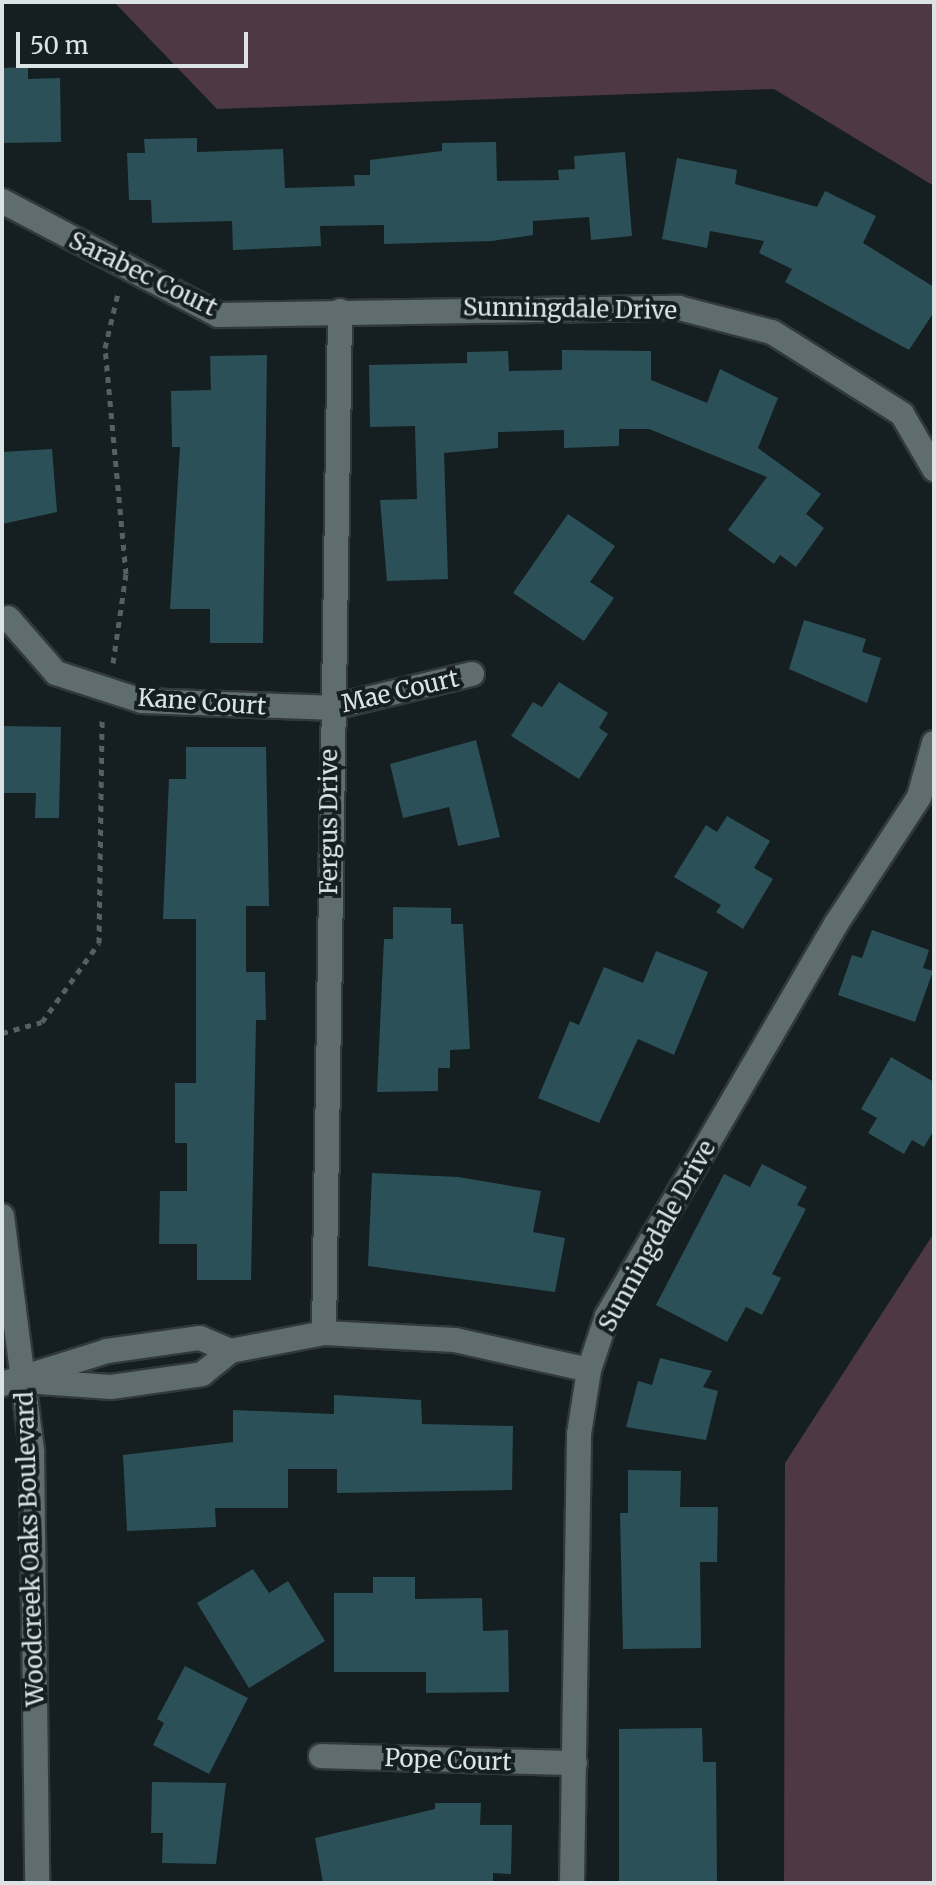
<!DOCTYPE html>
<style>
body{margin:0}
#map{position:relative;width:936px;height:1885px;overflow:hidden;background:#151f21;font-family:Merriweather,serif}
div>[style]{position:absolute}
.green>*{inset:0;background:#4d3843}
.building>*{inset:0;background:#2c5057}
.path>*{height:5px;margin-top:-2.5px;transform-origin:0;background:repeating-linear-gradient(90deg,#565f61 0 6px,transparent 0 12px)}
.roads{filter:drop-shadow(2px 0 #32393b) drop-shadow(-2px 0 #32393b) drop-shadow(0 2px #32393b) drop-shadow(0 -2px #32393b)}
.street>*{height:24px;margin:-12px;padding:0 12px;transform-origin:12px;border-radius:12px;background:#606d6f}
.secondary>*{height:24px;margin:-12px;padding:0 12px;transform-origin:12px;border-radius:12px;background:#606d6f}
span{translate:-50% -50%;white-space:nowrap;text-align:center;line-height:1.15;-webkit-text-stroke:8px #151f21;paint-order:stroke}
.street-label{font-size:24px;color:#dce3e4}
.frame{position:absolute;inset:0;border:4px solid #dce3e4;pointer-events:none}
.scale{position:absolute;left:16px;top:32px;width:232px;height:36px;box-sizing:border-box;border:4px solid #dce3e4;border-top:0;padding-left:10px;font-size:24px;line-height:28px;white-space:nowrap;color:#dce3e4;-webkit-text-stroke:6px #151f21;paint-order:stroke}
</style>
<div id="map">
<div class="green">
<div style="clip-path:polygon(114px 2px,934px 2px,934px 186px,774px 89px,217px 109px)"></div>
<div style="clip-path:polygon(934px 1233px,934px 1883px,784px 1883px,785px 1463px)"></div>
</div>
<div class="building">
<div style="clip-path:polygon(28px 67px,28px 79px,60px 78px,61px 142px,2px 143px,2px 68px)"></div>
<div style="clip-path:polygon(197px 138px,197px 152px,283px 149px,285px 188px,355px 186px,354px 175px,370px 175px,370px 160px,442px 151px,442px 143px,496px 142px,497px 181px,559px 180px,558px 170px,575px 169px,574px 156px,625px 152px,632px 236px,591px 240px,589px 217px,533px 221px,533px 235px,492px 241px,384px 244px,384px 225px,320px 226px,321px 246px,233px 250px,232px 221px,152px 223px,151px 200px,129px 200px,127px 153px,145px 153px,144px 139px)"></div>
<div style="clip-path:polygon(677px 158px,737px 170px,735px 184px,817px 207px,825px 191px,876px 216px,863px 243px,934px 287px,934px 312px,909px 350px,785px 282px,792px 269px,759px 253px,764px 241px,710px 231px,707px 248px,662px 239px)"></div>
<div style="clip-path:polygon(562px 350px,651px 351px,651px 380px,707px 403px,720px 369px,778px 398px,758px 448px,821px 494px,806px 514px,824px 528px,796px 567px,780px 555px,774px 564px,728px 530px,767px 477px,649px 429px,619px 429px,619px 446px,564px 448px,564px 430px,498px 432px,498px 448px,444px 453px,448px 579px,387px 581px,380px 500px,417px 499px,415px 426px,370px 427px,369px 365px,467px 363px,467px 352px,508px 351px,509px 371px,562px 370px)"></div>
<div style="clip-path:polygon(267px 355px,263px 643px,210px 643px,210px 609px,170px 609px,180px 447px,172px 447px,171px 391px,211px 390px,210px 356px)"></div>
<div style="clip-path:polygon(52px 449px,57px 512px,2px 524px,2px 452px)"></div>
<div style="clip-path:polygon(568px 514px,615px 546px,590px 582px,614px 598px,584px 641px,513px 593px)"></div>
<div style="clip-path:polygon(804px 620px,866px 639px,862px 652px,881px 658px,867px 703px,789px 669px)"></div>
<div style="clip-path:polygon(559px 682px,608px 713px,599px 728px,608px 734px,579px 779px,511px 736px,533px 702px,542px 707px)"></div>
<div style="clip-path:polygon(2px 726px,61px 727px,59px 818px,35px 818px,36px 793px,2px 793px)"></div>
<div style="clip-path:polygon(476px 740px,500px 837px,458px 846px,449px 807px,403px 818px,390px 764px)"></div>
<div style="clip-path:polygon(186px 747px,266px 747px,269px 906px,246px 906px,246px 972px,265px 972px,266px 1020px,256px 1020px,251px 1280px,197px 1280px,197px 1244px,159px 1244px,160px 1191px,187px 1191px,187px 1143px,175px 1143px,175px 1083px,196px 1083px,196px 919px,163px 919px,169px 779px,186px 779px)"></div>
<div style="clip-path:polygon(727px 816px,770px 841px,754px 868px,773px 879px,743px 929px,716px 912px,721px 905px,674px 877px,706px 825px,717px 832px)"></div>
<div style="clip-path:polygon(393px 907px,451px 908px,451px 924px,463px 924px,470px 1049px,450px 1050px,450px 1068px,438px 1068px,438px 1091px,377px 1092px,384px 939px,393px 939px)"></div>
<div style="clip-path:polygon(872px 930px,929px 950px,923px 968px,933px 971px,915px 1022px,838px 995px,852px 955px,862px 958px)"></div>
<div style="clip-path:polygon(656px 951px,708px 972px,674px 1055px,638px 1039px,599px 1123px,538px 1098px,570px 1021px,579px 1025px,604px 967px,643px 983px)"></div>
<div style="clip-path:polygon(891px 1057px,934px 1082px,934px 1130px,924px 1147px,912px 1140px,904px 1154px,868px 1133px,877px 1118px,861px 1109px)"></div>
<div style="clip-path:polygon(762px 1164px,807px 1187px,797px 1205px,806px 1209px,772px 1274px,781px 1278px,762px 1315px,746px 1307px,727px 1342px,656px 1305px,724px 1174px,750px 1187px)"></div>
<div style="clip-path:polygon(372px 1173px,458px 1177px,541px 1191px,533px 1232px,565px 1238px,555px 1292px,368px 1266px)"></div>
<div style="clip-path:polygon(660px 1358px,712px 1371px,703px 1387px,718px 1391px,706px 1440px,626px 1427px,638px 1381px,652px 1385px)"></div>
<div style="clip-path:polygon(334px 1395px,421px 1400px,422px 1424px,513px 1426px,512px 1490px,337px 1493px,337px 1469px,288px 1469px,288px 1508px,215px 1508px,216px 1527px,127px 1531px,123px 1455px,233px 1442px,233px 1410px,334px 1414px)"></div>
<div style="clip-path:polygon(628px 1470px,681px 1471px,680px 1507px,718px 1507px,717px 1562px,700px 1562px,701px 1648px,623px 1649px,620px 1513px,628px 1513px)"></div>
<div style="clip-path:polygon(253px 1569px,269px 1593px,288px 1581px,325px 1641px,249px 1688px,197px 1603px)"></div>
<div style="clip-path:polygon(373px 1577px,415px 1577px,415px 1599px,482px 1598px,483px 1631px,508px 1630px,509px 1692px,426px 1693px,426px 1672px,334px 1672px,334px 1593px,373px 1593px)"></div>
<div style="clip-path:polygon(185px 1666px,248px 1698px,209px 1774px,153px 1745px,164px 1723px,157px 1719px)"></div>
<div style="clip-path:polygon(702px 1728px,703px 1762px,716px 1762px,717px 1883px,619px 1883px,619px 1729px)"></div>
<div style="clip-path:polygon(152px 1782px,226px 1783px,216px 1864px,162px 1863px,163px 1833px,151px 1833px)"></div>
<div style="clip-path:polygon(435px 1803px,481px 1803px,480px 1825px,512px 1825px,511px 1874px,493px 1873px,493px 1883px,323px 1883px,315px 1838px,435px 1809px)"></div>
</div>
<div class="path">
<div style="left:113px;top:663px;width:90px;rotate:-81.7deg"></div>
<div style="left:126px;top:574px;width:227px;rotate:-95.3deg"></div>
<div style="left:105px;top:348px;width:57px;rotate:-76.7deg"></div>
<div style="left:2px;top:1033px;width:41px;rotate:-15.4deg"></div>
<div style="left:42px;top:1022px;width:97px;rotate:-54.2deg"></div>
<div style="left:99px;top:943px;width:227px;rotate:-89.2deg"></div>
</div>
<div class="roads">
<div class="street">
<div style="left:2px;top:201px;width:244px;rotate:27.8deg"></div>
<div style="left:218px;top:315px;width:461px;rotate:-0.9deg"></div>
<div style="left:679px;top:308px;width:96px;rotate:14.5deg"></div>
<div style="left:772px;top:332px;width:154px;rotate:32.2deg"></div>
<div style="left:902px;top:414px;width:64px;rotate:59.8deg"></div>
<div style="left:8px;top:618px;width:73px;rotate:48.9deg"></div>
<div style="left:56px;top:673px;width:90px;rotate:18deg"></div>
<div style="left:142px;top:701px;width:187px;rotate:2.1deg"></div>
<div style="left:329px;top:708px;width:147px;rotate:-13.4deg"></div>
<div style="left:324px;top:1333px;width:1022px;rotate:-89.1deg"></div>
<div style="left:25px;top:1381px;width:86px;rotate:4deg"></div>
<div style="left:111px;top:1387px;width:92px;rotate:-8.1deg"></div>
<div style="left:202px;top:1374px;width:36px;rotate:-39deg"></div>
<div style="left:230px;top:1351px;width:96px;rotate:-10.8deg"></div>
<div style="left:324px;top:1333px;width:131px;rotate:3.1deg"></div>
<div style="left:455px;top:1340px;width:137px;rotate:12.6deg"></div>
<div style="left:2px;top:1384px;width:110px;rotate:-17.4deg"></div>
<div style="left:107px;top:1351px;width:94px;rotate:-8deg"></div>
<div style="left:200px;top:1338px;width:33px;rotate:23deg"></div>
<div style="left:321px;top:1756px;width:254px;rotate:1.6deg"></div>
<div style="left:572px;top:1883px;width:449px;rotate:-89.1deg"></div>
<div style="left:579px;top:1434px;width:65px;rotate:-81.1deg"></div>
<div style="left:589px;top:1370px;width:57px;rotate:-71.6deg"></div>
<div style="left:607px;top:1316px;width:454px;rotate:-59.7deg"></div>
<div style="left:836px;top:924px;width:152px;rotate:-56.8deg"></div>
<div style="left:919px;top:797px;width:56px;rotate:-74.5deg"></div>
</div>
<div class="secondary">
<div style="left:2px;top:1216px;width:237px;rotate:82.7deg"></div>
<div style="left:32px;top:1451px;width:432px;rotate:89.3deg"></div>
</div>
</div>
<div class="street-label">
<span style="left:143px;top:274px;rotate:26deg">Sarabec Court</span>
<span style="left:570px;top:309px;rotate:1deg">Sunningdale Drive</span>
<span style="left:400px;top:691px;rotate:-13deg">Mae Court</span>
<span style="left:202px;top:702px;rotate:4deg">Kane Court</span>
<span style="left:329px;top:822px;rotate:-90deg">Fergus Drive</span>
<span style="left:657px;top:1236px;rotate:-61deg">Sunningdale Drive</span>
<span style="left:30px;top:1549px;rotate:-92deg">Woodcreek Oaks Boulevard</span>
<span style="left:448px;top:1760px;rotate:2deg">Pope Court</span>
</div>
<div class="frame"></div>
<div class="scale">50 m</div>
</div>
